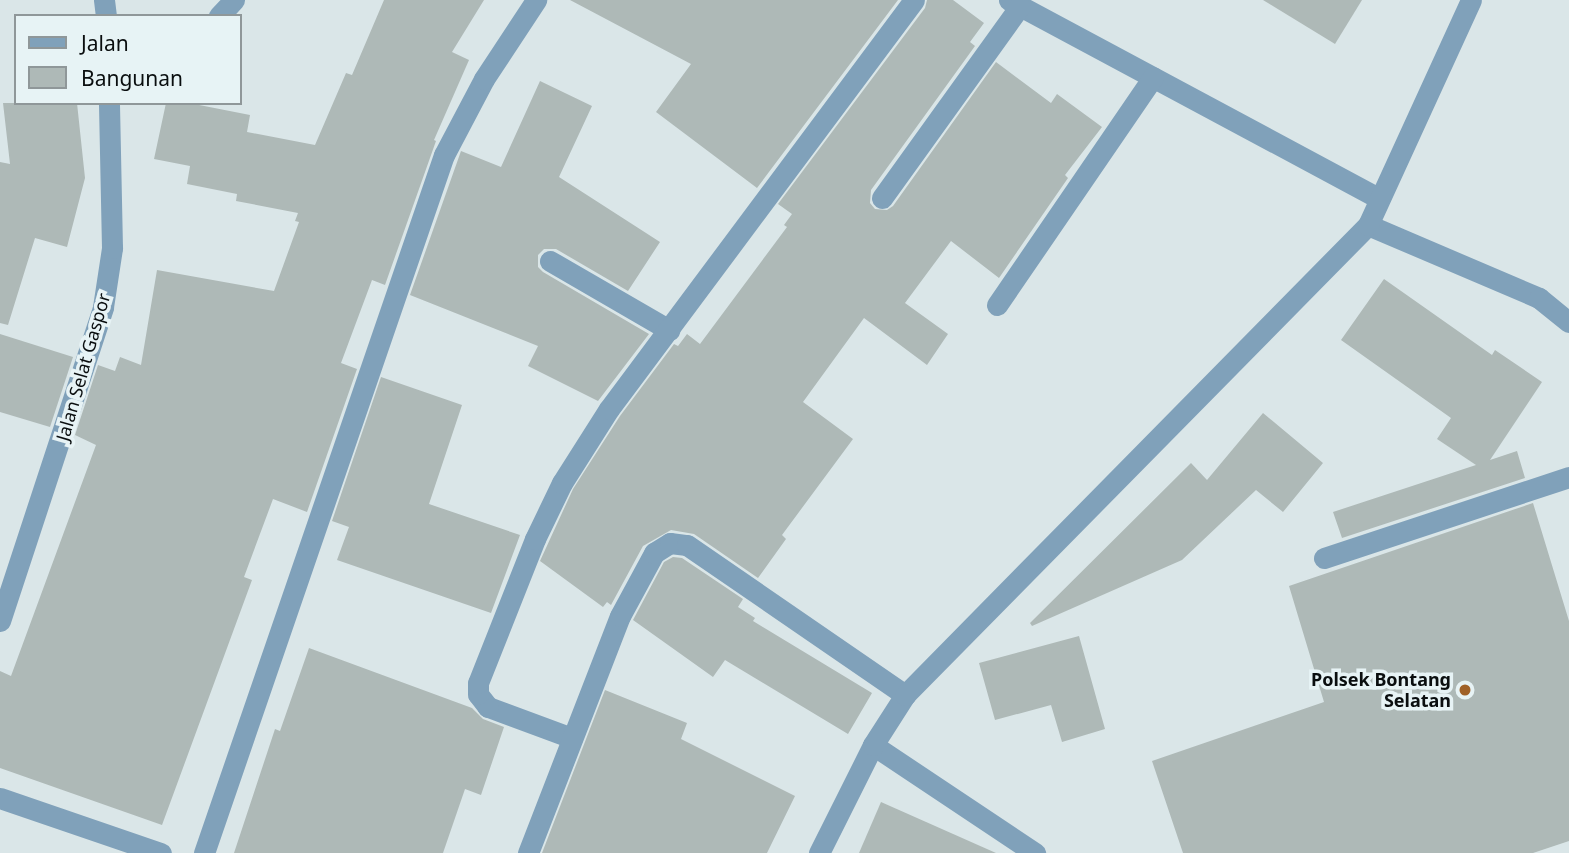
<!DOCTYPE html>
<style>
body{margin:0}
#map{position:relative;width:1569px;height:853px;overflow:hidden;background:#dae6e8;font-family:"Noto Sans",sans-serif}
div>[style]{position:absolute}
.building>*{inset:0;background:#aeb9b7}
.minor>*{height:21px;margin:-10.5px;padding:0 10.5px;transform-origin:10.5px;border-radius:10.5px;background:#80a1ba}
.dots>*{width:19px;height:19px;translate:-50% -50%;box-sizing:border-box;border:4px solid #e7f3f5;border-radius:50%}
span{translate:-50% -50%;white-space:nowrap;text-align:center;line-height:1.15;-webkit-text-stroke:7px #e7f3f5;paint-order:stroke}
.street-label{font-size:18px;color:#0a0e0f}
.poi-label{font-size:18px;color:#0a0e0f;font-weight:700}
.right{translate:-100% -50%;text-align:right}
.legend{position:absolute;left:14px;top:14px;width:228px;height:91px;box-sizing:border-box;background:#e7f3f5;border:2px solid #8f9799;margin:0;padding:9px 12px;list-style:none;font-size:21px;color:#0a0e0f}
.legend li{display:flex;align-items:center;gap:14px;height:35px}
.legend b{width:35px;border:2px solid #8f9799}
</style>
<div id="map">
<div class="building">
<div style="clip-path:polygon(384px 0,484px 0,452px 52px,469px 60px,434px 140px,436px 141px,385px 285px,372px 280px,341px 363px,357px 369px,307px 512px,273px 499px,244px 577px,252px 580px,162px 825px,0 768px,0 671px,11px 676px,96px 445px,75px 435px,98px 365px,115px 371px,120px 357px,141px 365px,157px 270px,274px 291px,299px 222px,295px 221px,298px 213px,236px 201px,237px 194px,187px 184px,190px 166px,154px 159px,166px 103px,189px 103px,250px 115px,247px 132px,315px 145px,346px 73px,352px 75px)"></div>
<div style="clip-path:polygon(570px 0,898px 0,757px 188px,656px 112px,691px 64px)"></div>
<div style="clip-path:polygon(927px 0,953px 0,984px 23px,970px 42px,975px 46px,871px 190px,870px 203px,875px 209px,887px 210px,893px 206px,996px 62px,1051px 103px,1057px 94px,1102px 127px,1065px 175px,1068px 178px,999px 278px,951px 241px,905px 303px,948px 334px,927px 365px,864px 318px,803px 402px,853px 439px,782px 535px,786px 539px,758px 578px,694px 534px,671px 530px,643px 546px,611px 605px,607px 602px,603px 607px,540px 561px,573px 489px,620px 416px,674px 344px,678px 346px,687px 334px,700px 344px,787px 227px,784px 225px,792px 214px,778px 204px,925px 8px)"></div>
<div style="clip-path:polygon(1263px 0,1362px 0,1335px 44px)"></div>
<div style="clip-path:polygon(540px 81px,592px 106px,559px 177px,660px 242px,628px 291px,556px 249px,544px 249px,538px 255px,538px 267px,543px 272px,649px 334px,598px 401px,528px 366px,538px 346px,410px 295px,461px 151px,501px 167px)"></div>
<div style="clip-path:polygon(3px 103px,77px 103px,85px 178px,67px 247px,35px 238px,8px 325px,0 323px,0 162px,10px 164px)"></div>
<div style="clip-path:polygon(1384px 279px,1492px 355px,1495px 350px,1542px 382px,1490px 460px,1517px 451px,1525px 478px,1342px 538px,1333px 512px,1476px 465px,1437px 439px,1451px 418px,1341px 340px)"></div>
<div style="clip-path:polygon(0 334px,73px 357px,50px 427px,0 412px)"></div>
<div style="clip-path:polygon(381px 377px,462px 405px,429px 504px,520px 535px,491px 613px,337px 560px,349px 527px,332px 521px)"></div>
<div style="clip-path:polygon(1263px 413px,1323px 463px,1283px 512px,1256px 490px,1182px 560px,1032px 626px,1030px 623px,1191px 463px,1207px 480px)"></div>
<div style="clip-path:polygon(1533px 503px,1569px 621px,1569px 841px,1533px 853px,1183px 853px,1152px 761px,1324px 702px,1289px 586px)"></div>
<div style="clip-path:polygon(673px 557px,682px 558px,743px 599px,738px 607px,755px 618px,753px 621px,872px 693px,848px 734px,725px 660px,713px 677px,633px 620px,664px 562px)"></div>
<div style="clip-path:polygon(1079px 636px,1105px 729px,1062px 742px,1051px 705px,995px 720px,979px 663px)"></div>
<div style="clip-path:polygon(309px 648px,472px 708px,483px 719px,504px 727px,481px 795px,465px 789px,443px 853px,234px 853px,275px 729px,280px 731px)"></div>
<div style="clip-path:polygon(605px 690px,687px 723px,681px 739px,795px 796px,767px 853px,542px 853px)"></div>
<div style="clip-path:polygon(881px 802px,996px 853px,859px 853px)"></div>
</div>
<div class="minor">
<div style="left:104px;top:0;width:16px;rotate:83deg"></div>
<div style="left:1009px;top:0;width:420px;rotate:28.2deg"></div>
<div style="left:219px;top:16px;width:22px;rotate:-47deg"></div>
<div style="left:882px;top:198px;width:236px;rotate:-54.3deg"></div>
<div style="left:1368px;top:225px;width:186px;rotate:23.1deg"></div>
<div style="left:1539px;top:298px;width:38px;rotate:39deg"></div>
<div style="left:550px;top:261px;width:138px;rotate:30.1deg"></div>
<div style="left:997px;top:305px;width:276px;rotate:-55.6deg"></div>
<div style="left:1324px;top:558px;width:258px;rotate:-18.3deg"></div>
<div style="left:0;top:621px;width:330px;rotate:-71.8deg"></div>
<div style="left:103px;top:307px;width:60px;rotate:-81.3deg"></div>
<div style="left:112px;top:248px;width:145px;rotate:-91.2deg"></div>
<div style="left:572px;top:738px;width:90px;rotate:-159.7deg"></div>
<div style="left:488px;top:707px;width:16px;rotate:-128deg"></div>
<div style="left:478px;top:694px;width:11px;rotate:-90deg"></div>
<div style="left:478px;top:683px;width:155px;rotate:-68.4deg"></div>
<div style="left:535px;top:539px;width:62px;rotate:-64.3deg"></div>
<div style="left:562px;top:483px;width:88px;rotate:-57.6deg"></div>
<div style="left:609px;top:409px;width:510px;rotate:-53.29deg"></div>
<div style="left:873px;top:745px;width:195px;rotate:33.7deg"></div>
<div style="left:0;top:798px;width:170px;rotate:18.9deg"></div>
<div style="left:204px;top:853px;width:738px;rotate:-71.03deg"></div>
<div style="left:444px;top:155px;width:86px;rotate:-62.2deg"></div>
<div style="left:484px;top:79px;width:95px;rotate:-56.6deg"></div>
<div style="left:528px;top:853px;width:254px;rotate:-68.8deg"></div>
<div style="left:620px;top:616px;width:72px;rotate:-61.6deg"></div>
<div style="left:654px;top:553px;width:19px;rotate:-32deg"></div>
<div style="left:670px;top:543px;width:17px;rotate:7deg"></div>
<div style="left:687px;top:545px;width:265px;rotate:34.5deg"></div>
<div style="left:819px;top:853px;width:121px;rotate:-63.4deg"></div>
<div style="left:873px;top:745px;width:59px;rotate:-57.4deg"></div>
<div style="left:905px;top:695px;width:660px;rotate:-45.43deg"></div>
<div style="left:1368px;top:225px;width:247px;rotate:-65.4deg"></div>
</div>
<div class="dots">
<div style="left:1465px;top:690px;background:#9f6127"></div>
</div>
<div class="street-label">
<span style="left:83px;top:367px;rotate:-74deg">Jalan Selat Gaspor</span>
</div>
<div class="poi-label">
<span class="right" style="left:1451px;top:690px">Polsek Bontang<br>Selatan</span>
</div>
<ul class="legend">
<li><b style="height:9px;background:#80a1ba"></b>Jalan</li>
<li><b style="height:19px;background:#aeb9b7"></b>Bangunan</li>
</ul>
</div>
